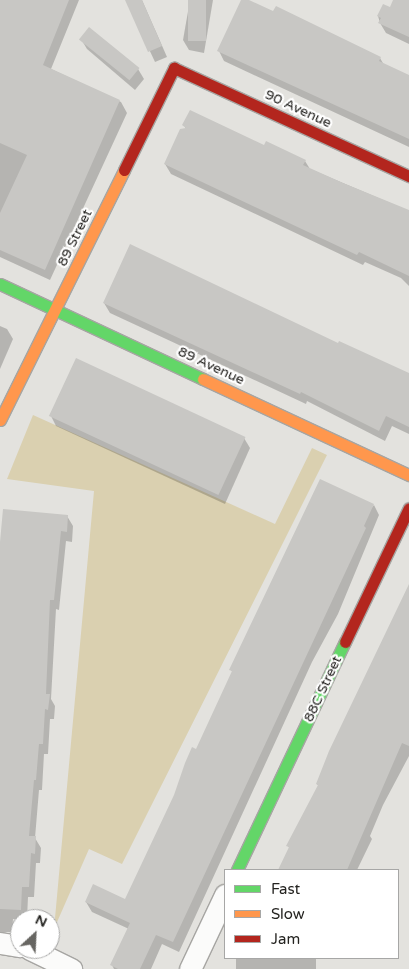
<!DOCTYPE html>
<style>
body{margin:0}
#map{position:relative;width:409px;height:969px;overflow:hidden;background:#e3e2de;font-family:"Varela Round",sans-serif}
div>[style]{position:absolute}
.green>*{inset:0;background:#dad0b0}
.shadow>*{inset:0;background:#0003;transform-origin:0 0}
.building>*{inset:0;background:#c8c7c4;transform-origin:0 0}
.roads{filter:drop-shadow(1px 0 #a6a5a2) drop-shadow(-1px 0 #a6a5a2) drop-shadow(0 1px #a6a5a2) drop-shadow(0 -1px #a6a5a2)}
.street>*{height:21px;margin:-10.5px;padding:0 10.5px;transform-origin:10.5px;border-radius:10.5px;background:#fbfbfa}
.fast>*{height:11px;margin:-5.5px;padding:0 5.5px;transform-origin:5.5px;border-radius:5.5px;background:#63d668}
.slow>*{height:11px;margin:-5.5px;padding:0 5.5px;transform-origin:5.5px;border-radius:5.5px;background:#ff974d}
.jam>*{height:11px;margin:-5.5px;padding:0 5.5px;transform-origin:5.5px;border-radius:5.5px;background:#b3261e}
span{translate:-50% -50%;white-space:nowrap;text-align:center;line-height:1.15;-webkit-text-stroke:4.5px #fff;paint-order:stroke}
.street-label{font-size:14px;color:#242320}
.legend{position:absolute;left:224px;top:869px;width:175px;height:90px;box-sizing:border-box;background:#fff;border:1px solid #a7a7a6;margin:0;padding:6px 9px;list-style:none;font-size:15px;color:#242320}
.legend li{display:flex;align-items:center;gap:10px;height:25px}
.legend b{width:25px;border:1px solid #a7a7a6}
.north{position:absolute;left:10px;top:909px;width:50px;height:50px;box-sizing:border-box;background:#fff;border:1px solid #a7a7a6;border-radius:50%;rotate:25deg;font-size:14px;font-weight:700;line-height:20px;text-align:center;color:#242320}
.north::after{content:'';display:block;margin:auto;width:18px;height:22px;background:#676662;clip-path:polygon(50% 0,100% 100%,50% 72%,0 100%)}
</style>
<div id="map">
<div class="green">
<div style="clip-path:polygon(33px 415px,275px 524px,312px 448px,327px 455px,122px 864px,89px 849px,54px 929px,94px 491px,7px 479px)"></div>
</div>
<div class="shadow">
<div style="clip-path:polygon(4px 0,79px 0,51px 69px,121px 102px,127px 113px,50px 280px,0 257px,0 10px)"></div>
<div style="clip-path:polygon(126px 0,142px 0,167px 57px,155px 62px)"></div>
<div style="clip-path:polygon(190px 0,213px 0,204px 53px,189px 50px,183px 40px)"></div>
<div style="clip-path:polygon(242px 0,380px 58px,384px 65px,409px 76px,409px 147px,224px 61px,219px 51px)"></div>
<div style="clip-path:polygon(395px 0,409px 0,409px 44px,386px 33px,380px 23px,378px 16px,391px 9px)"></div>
<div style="clip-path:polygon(81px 39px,138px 69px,144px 79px,135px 90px,87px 49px)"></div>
<div style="clip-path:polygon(184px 125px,305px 161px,310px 169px,409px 211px,409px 286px,401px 278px,365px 262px,363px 265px,171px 174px,165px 164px,186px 129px)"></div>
<div style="clip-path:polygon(104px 303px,409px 378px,409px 434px,392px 426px,385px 441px,307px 401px,306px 404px,110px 313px)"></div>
<div style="clip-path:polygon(0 326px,7px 329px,13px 339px,0 369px)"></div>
<div style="clip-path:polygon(51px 416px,244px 438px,250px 448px,225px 504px,56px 426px)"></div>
<div style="clip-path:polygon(374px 505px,379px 515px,338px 614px,312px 662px,179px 952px,162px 944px,151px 969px,114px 969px,112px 965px,129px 929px,92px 912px,86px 902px,126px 901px,233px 673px,231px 670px)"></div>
<div style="clip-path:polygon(67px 516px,73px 526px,72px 542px,66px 541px,59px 610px,56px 609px,51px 699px,55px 706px,54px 719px,50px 719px,48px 754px,44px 754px,42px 790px,39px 790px,35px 838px,41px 848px,40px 863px,36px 863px,34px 897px,28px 897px,27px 919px,13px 919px,12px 932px,0 932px,0 544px)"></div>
<div style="clip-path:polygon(409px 586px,409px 756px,383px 805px,370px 836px,372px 839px,357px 870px,280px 870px,290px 849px,288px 846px,319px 787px,317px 784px)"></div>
<div style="left:236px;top:958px;width:80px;height:13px"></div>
</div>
<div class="building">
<div style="clip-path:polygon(0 0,69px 0,43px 65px,120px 100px,45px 270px,0 250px,0 213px,27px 155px,0 143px)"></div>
<div style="clip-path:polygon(125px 0,142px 0,162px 46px,148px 52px)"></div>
<div style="left:188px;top:0;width:18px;height:41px"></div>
<div style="clip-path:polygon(241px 0,249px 0,273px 11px,276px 6px,381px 57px,379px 61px,409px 75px,409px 139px,217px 51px)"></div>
<div style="clip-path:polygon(393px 0,409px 0,409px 37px,378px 23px,381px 18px,377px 16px,383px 4px,390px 7px)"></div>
<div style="left:89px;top:27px;width:65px;height:16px;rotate:39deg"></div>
<div style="clip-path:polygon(190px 110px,264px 145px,266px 141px,306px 160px,303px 165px,343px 183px,409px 210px,409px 276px,359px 252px,357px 255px,164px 164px,180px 129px,186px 128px,182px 125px)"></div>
<div style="clip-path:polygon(130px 244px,338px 343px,339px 341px,409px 373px,409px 427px,386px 416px,379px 431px,301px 392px,300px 394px,103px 303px)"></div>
<div style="left:76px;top:358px;width:187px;height:64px;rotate:25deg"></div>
<div style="clip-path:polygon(320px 479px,374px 504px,364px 526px,366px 528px,173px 942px,156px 935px,140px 969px,118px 969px,110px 965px,130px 923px,85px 902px,93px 884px,125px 899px,174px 795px,185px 763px,192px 747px,196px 749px,232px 671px,229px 670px)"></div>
<div style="clip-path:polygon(3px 509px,68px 515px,67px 532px,61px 531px,54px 600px,50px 600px,46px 694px,50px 694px,48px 710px,45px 709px,43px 744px,39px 744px,36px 780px,34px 780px,29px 836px,36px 836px,35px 854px,31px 853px,29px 887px,22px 887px,21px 910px,0 909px,0 542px)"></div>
<div style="clip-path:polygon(409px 584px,409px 746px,402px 743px,347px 870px,278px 870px,289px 847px,286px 846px,318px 785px,316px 784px,329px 751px)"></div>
</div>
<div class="roads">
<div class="street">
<div style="left:0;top:943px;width:20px;rotate:9deg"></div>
<div style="left:30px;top:949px;width:46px;rotate:26deg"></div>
<div style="left:190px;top:969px;width:82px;rotate:-64.7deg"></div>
</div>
<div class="fast">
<div style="left:0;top:284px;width:224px;rotate:25.1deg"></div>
<div style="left:237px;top:870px;width:252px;rotate:-64.7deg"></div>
</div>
<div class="slow">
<div style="left:203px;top:379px;width:227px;rotate:25deg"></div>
<div style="left:0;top:420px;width:279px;rotate:-63.6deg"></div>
</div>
<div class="jam">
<div style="left:124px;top:170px;width:114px;rotate:-63.9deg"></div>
<div style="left:174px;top:68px;width:259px;rotate:24.7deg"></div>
<div style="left:345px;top:642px;width:148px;rotate:-64.5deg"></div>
</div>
</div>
<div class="street-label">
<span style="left:298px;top:109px;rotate:25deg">90 Avenue</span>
<span style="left:75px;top:238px;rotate:-64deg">89 Street</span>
<span style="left:211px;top:366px;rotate:25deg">89 Avenue</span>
<span style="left:323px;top:689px;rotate:-65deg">88C Street</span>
</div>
<ul class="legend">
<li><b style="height:6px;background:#63d668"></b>Fast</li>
<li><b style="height:6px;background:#ff974d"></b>Slow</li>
<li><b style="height:6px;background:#b3261e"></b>Jam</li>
</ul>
<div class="north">N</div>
</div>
